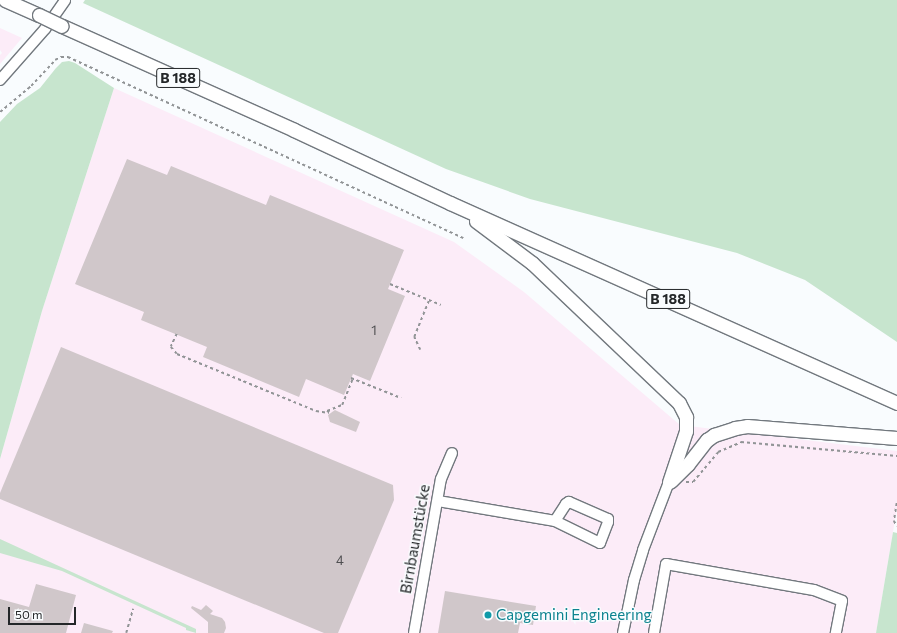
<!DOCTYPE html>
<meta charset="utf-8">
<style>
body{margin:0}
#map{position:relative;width:897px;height:633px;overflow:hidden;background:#f9fcfe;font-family:Commissioner,sans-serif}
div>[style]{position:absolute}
.industrial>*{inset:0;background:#fcecf8}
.green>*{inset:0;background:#c7e5ce}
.building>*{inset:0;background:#d0c7ca}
.path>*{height:1.5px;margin-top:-0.75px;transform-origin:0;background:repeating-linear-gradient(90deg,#919496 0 3px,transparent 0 6px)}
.roads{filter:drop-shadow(1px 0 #72787e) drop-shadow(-1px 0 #72787e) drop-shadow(0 1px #72787e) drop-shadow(0 -1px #72787e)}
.minor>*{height:10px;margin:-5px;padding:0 5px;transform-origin:5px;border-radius:5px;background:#fff}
.major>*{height:13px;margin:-6.5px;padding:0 6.5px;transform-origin:6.5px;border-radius:6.5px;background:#fff}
.bridges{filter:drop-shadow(1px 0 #72787e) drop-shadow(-1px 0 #72787e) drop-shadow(0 1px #72787e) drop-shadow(0 -1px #72787e)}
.major-bridge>*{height:13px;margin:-6.5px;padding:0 6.5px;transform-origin:6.5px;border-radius:6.5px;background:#fff}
.dots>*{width:11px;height:11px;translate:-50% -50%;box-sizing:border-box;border:2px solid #f9fcfe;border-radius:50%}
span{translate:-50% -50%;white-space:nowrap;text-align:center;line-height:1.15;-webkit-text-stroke:3px #f9fcfe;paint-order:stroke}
.number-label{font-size:13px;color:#4f4f51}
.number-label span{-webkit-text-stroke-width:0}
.shield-label span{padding:1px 3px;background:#f9fcfe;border:1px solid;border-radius:3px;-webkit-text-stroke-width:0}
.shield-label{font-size:14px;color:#242729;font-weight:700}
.street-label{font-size:15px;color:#242729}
.culture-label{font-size:15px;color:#0d838f}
.left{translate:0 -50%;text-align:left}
.scale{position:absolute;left:8px;top:607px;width:68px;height:18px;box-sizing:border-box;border:2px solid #242729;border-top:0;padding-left:5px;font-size:12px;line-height:14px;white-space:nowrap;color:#242729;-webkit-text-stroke:3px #f9fcfe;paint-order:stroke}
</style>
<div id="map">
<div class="industrial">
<div style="clip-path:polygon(0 28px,22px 38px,0 64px,0 55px,2px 53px,0 50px)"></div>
<div style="clip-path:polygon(114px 88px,454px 242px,524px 292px,680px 425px,897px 451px,897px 508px,876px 633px,0 633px,0 459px,42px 311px)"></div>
</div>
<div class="green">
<div style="clip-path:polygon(85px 0,897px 0,897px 342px,805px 280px,737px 253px,530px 199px,446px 169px,83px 3px)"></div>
<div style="clip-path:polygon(69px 61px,75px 63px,114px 88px,42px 311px,0 459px,0 122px,17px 104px,40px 88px,56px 68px,62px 62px)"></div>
<div style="clip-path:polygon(893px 532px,897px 533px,897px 633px,876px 633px)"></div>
<div style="clip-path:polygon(0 539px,196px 629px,196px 633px,186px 630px,186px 628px,62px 571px,0 553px)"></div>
</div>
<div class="building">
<div style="clip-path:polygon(127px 159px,167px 175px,171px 166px,266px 205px,270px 195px,404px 250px,388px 289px,405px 296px,370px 381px,353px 374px,344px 395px,306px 379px,299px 397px,203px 357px,207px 347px,141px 320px,144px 312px,75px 284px)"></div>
<div style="clip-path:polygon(61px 347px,393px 485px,394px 500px,338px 633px,324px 633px,0 499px,0 493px)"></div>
<div style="clip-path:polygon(335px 410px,360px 422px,356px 432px,330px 422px,328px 415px)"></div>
<div style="clip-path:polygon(36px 584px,76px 595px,66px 633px,0 633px,0 599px,29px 607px)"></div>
<div style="clip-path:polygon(445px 591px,536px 606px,533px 625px,520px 623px,518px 633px,438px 633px)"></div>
<div style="clip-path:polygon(206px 605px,213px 611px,210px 614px,222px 618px,225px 622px,226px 628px,224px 633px,208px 633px,208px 622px,191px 608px,192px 606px,201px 610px)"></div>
<div style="clip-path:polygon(84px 623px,113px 631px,112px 633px,81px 633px)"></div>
</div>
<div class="path">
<div style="left:0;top:112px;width:40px;rotate:-40deg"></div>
<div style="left:31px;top:86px;width:35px;rotate:-47deg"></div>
<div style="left:55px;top:60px;width:7px;rotate:-27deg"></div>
<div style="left:61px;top:57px;width:7px"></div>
<div style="left:68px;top:57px;width:435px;rotate:24.6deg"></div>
<div style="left:390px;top:284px;width:55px;rotate:22.4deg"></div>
<div style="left:177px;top:334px;width:14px;rotate:115deg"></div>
<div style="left:171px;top:347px;width:9px;rotate:49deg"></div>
<div style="left:177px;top:354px;width:150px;rotate:22.3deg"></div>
<div style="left:316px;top:411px;width:13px;rotate:9deg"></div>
<div style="left:329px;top:413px;width:3px;rotate:-135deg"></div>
<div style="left:327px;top:411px;width:16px;rotate:-22deg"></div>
<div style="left:342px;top:405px;width:29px;rotate:-68deg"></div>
<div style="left:420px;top:350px;width:14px;rotate:-115deg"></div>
<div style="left:414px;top:337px;width:40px;rotate:-68deg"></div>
<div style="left:351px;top:378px;width:54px;rotate:21.8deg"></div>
<div style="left:686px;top:482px;width:7px"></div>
<div style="left:693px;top:482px;width:39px;rotate:-50deg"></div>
<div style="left:718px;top:452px;width:25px;rotate:-23deg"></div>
<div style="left:741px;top:442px;width:157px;rotate:5.1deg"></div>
<div style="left:897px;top:503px;width:18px;rotate:99deg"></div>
<div style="left:894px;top:521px;width:6px;rotate:59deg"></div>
<div style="left:126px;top:633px;width:25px;rotate:-74deg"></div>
</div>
<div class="roads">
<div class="minor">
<div style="left:0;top:80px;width:68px;rotate:-48.6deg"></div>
<div style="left:45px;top:29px;width:35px;rotate:-55deg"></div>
<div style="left:438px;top:501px;width:119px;rotate:9.7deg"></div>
<div style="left:555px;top:521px;width:50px;rotate:26.1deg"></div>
<div style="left:600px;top:543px;width:22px;rotate:-69deg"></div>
<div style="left:608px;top:522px;width:3px;rotate:-90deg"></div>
<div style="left:608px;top:519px;width:43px;rotate:-156.4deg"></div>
<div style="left:569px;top:502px;width:4px;rotate:146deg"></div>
<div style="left:566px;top:504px;width:20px;rotate:123deg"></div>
<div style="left:414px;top:633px;width:156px;rotate:-80.1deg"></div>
<div style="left:441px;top:479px;width:28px;rotate:-67deg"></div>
<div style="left:623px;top:633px;width:54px;rotate:-78.3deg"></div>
<div style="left:634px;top:580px;width:31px;rotate:-73deg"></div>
<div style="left:643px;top:550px;width:73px;rotate:-69.1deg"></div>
<div style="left:654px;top:633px;width:70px;rotate:-80.1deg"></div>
<div style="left:666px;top:564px;width:150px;rotate:10deg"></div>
<div style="left:814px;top:590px;width:30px;rotate:21deg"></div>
<div style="left:842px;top:601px;width:33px;rotate:101deg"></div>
</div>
<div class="major">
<div style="left:5px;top:0;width:37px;rotate:24deg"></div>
<div style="left:62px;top:26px;width:254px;rotate:24.1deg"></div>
<div style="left:294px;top:130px;width:172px;rotate:25.1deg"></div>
<div style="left:450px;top:203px;width:490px;rotate:24.1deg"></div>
<div style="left:476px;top:221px;width:70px;rotate:36.9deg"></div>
<div style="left:532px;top:263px;width:203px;rotate:43.6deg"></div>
<div style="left:679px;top:403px;width:16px;rotate:63deg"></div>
<div style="left:686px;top:417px;width:14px;rotate:90deg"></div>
<div style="left:686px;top:431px;width:54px;rotate:108.4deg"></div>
<div style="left:671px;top:481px;width:24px;rotate:-45deg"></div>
<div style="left:688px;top:464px;width:31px;rotate:-52deg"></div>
<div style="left:707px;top:440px;width:9px;rotate:-36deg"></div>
<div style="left:714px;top:435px;width:22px;rotate:-18deg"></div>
<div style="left:735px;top:428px;width:12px;rotate:-9deg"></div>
<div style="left:747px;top:426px;width:150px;rotate:4.6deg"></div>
</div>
</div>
<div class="bridges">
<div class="major-bridge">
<div style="left:39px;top:15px;width:25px;rotate:26deg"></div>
</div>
</div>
<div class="dots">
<div style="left:488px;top:615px;background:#0f9aa8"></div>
</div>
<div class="number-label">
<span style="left:374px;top:330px">1</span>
<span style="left:340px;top:560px">4</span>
</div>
<div class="shield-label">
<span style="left:178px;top:78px">B 188</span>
<span style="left:668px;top:299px">B 188</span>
</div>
<div class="street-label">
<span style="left:415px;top:539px;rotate:-80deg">Birnbaumstücke</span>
</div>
<div class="culture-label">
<span class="left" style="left:496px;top:615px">Capgemini Engineering</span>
</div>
<div class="scale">50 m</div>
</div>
